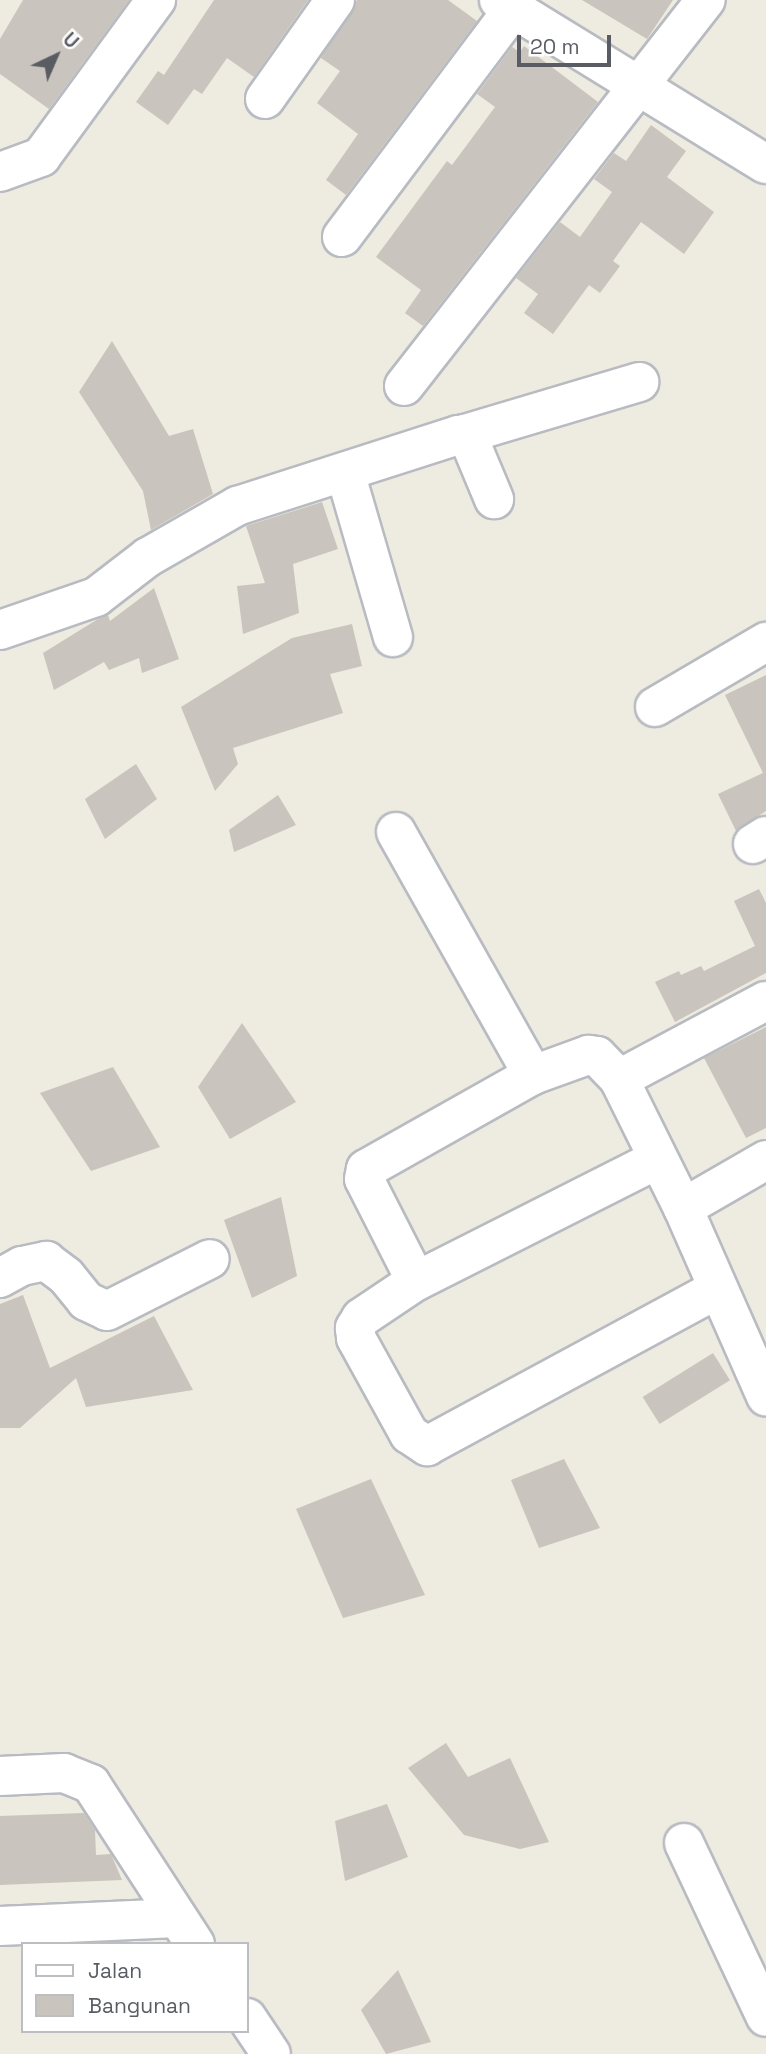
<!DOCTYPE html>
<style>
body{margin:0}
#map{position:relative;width:766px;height:2054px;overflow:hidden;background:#eeebe0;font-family:"Space Grotesk",sans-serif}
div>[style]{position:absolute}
.building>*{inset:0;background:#c9c4bd;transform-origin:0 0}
.roads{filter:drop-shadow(2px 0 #b8bbc1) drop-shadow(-2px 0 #b8bbc1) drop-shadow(0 2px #b8bbc1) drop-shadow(0 -2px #b8bbc1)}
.minor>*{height:38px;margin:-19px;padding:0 19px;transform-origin:19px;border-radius:19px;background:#fff}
span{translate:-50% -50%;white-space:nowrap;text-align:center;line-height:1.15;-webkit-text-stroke:5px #fff;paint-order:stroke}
.legend{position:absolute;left:21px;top:1942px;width:228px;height:91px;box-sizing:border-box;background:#fff;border:2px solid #bdbec1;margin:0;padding:9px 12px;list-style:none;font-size:21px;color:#595d63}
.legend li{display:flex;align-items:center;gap:14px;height:35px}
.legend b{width:35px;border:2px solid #bdbec1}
.north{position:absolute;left:21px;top:21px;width:70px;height:70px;-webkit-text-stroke:5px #fff;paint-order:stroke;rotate:44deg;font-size:19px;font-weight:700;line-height:28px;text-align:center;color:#595d63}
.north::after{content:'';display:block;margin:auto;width:24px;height:32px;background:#595d63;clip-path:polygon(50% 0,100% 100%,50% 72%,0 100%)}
.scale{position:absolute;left:517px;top:35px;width:94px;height:32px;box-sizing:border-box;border:4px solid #595d63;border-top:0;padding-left:9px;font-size:21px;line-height:24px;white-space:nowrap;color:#595d63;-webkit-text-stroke:5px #fff;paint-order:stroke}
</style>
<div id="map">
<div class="building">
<div style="clip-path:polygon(23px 0,129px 0,49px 109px,0 74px,0 39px)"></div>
<div style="clip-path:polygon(214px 0,308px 0,254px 77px,227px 58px,202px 94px,194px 89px,168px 125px,136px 102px,158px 71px,164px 75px)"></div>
<div style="clip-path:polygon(357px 0,448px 0,477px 21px,346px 195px,326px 180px,358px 134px,317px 103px,340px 71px,321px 58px)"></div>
<div style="clip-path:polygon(582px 0,673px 0,647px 39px)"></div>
<div style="clip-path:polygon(524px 46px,598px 102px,423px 326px,405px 313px,421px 290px,376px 257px,447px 161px,452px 165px,495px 107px,477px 94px,512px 47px,520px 52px)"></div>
<div style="clip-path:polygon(651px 125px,686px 151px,667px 177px,714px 212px,684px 254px,641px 222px,613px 261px,620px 266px,600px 293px,589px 285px,553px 334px,524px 313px,538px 294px,516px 278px,560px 222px,580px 237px,612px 192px,594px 179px,614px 153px,626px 161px)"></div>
<div style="clip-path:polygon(112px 341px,169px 436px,193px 429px,213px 494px,151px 530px,143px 491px,79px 392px)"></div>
<div style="clip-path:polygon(322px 502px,338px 549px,293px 564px,299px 613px,243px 634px,237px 586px,265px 583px,246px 526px)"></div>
<div style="clip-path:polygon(154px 588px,179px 659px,142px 673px,139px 658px,109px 670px,104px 662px,54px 690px,43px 653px,98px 619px,108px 615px,110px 621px)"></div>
<div style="clip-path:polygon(352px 624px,362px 666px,330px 674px,343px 713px,233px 748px,238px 764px,215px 791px,181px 707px,292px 638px)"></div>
<div style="clip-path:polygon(766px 675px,766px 811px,736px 831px,718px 794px,763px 773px,725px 695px)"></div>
<div style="clip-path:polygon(136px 764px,157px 799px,105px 839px,85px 799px)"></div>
<div style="clip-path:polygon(278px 795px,296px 825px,234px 852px,229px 830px)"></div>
<div style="clip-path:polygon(759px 889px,766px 903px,766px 973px,675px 1022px,655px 982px,679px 971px,681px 975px,701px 966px,704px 971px,755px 946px,734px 901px)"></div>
<div style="clip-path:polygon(242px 1023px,296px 1102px,230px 1139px,198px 1087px)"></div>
<div style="clip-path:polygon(766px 1027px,766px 1128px,746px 1138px,704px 1058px)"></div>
<div style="clip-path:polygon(113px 1067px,160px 1147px,91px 1171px,40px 1093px)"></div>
<div style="clip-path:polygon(281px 1197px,297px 1276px,252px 1298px,224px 1220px)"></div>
<div style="clip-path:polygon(23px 1295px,50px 1368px,154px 1316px,193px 1390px,86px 1407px,76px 1378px,20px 1428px,0 1428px,0 1304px)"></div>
<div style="left:713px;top:1353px;width:32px;height:83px;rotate:58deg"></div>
<div style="clip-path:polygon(564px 1459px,600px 1528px,539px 1548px,511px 1480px)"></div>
<div style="clip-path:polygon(371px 1479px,425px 1595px,343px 1618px,296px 1509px)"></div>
<div style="clip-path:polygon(446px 1743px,468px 1777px,510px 1758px,549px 1842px,520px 1849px,464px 1835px,408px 1768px)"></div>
<div style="clip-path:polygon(387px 1804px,408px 1857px,345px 1881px,335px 1821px)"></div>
<div style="clip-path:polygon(84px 1813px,95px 1830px,96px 1855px,111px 1854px,122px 1880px,0 1885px,0 1816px)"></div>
<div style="clip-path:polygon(398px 1970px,431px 2042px,386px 2054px,361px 2010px)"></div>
</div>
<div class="roads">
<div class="minor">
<div style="left:499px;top:0;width:313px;rotate:31.6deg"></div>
<div style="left:265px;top:99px;width:121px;rotate:-54.7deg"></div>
<div style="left:0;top:172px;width:44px;rotate:-20.1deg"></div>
<div style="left:41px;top:157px;width:195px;rotate:-53.8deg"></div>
<div style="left:342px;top:237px;width:285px;rotate:-53.1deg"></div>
<div style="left:404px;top:386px;width:490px;rotate:-52deg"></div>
<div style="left:465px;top:434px;width:182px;rotate:-16.6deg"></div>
<div style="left:345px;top:472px;width:172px;rotate:73.8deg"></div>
<div style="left:0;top:630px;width:102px;rotate:-19deg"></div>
<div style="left:96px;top:597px;width:66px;rotate:-37.6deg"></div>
<div style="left:148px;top:557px;width:103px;rotate:-29.8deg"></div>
<div style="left:237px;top:506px;width:232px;rotate:-17.8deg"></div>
<div style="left:458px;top:435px;width:7px;rotate:-8deg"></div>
<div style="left:465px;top:434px;width:12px;rotate:59deg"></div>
<div style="left:471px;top:444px;width:60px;rotate:67.3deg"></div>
<div style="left:655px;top:707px;width:129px;rotate:-30.4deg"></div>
<div style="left:396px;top:832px;width:279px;rotate:60.6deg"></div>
<div style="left:753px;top:844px;width:15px;rotate:-32deg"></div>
<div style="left:619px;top:1079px;width:166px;rotate:-28deg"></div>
<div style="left:658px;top:1159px;width:271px;rotate:153.2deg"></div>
<div style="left:416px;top:1281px;width:66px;rotate:146.1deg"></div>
<div style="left:361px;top:1318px;width:12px;rotate:121deg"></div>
<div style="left:355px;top:1328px;width:10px;rotate:84deg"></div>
<div style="left:356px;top:1338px;width:110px;rotate:61.1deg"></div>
<div style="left:409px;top:1434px;width:22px;rotate:34deg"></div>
<div style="left:427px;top:1446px;width:328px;rotate:-28.4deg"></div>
<div style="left:683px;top:1208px;width:96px;rotate:-30deg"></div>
<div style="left:0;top:1278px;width:25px;rotate:-29deg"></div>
<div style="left:22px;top:1266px;width:25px;rotate:-12deg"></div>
<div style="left:46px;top:1261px;width:25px;rotate:37deg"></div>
<div style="left:66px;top:1276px;width:32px;rotate:51deg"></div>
<div style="left:86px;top:1301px;width:23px;rotate:25deg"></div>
<div style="left:107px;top:1311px;width:115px;rotate:-26.8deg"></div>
<div style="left:416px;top:1281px;width:114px;rotate:-117deg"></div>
<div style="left:364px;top:1179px;width:10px;rotate:-79deg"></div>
<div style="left:366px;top:1169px;width:192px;rotate:-29.4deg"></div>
<div style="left:533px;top:1075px;width:59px;rotate:-20deg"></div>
<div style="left:588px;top:1055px;width:9px;rotate:6deg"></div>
<div style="left:597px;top:1056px;width:32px;rotate:46deg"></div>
<div style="left:619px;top:1079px;width:144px;rotate:63.6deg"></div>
<div style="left:683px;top:1208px;width:206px;rotate:66.2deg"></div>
<div style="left:0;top:1776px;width:64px;rotate:-2.7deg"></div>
<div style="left:64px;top:1773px;width:29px;rotate:22deg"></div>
<div style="left:91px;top:1784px;width:191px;rotate:57deg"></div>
<div style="left:684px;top:1843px;width:192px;rotate:64.8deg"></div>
<div style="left:0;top:1926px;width:177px;rotate:-2.6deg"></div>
<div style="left:247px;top:2018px;width:43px;rotate:56.3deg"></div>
</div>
</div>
<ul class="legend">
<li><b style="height:9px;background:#fff"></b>Jalan</li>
<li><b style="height:19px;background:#c9c4bd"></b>Bangunan</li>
</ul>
<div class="north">U</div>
<div class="scale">20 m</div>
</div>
